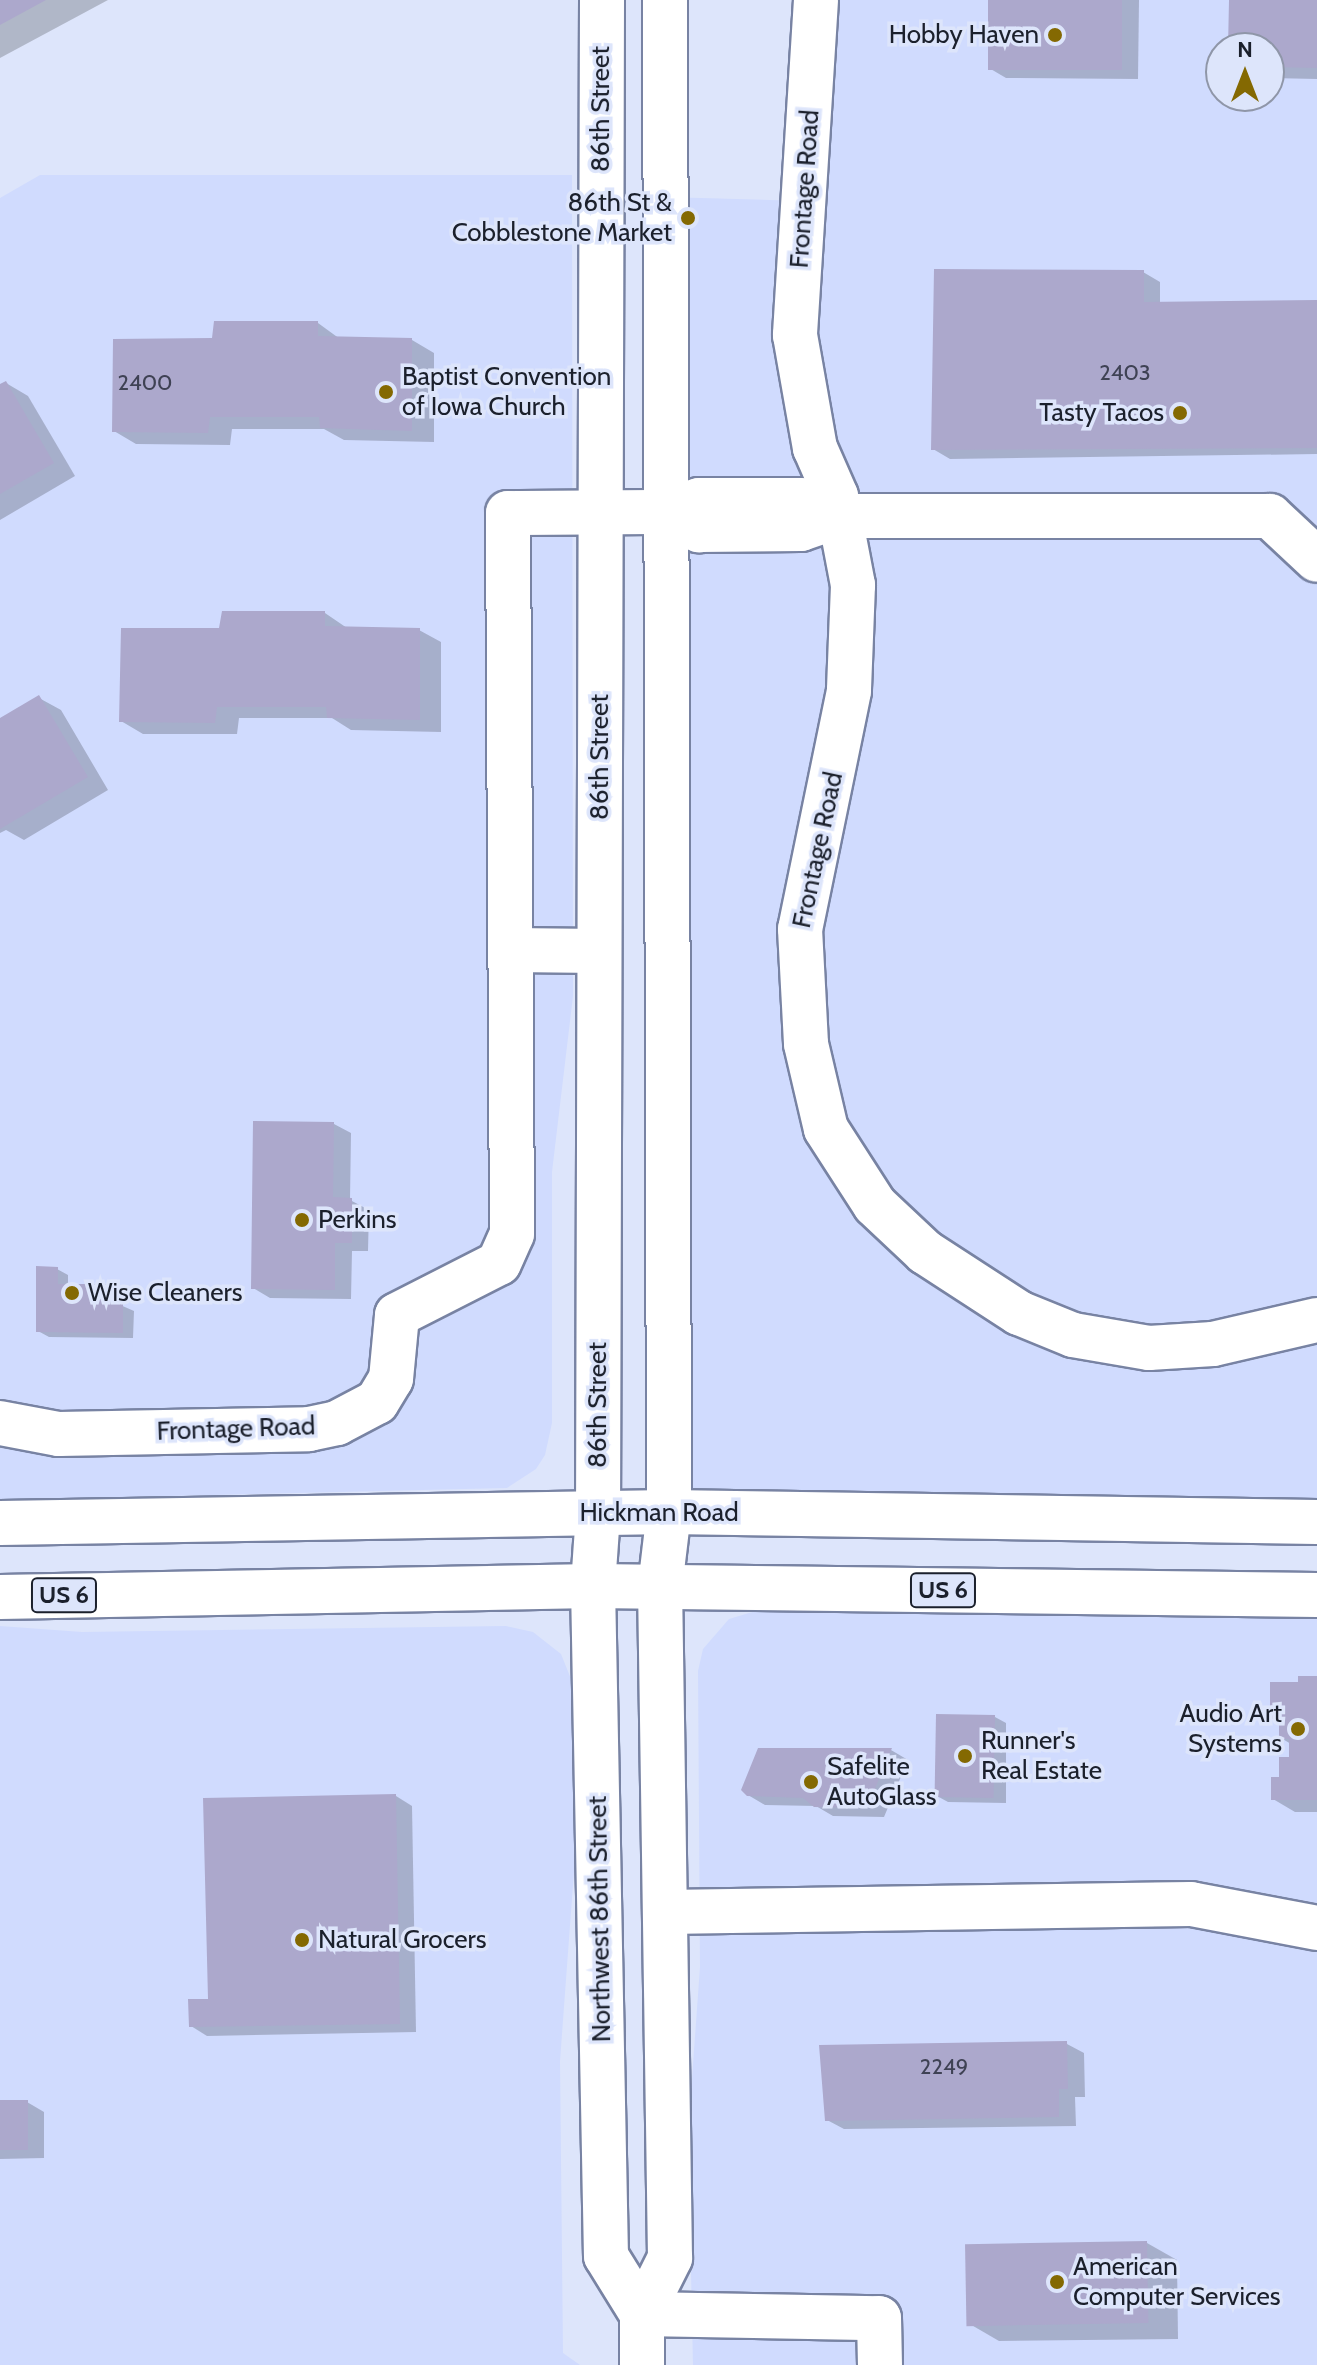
<!DOCTYPE html>
<style>
body{margin:0}
#map{position:relative;width:1317px;height:2365px;overflow:hidden;background:#dde5fb;font-family:Cabin,sans-serif}
div>[style]{position:absolute}
.built>*{inset:0;background:#d0dbfe}
.shadow>*{inset:0;background:#0003}
.building>*{inset:0;background:#aca8cc;transform-origin:0 0}
.roads{filter:drop-shadow(2px 0 #7883a3) drop-shadow(-2px 0 #7883a3) drop-shadow(0 2px #7883a3) drop-shadow(0 -2px #7883a3)}
.minor>*{height:44px;margin:-22px;padding:0 22px;transform-origin:22px;border-radius:22px;background:#fff}
.major>*{height:44px;margin:-22px;padding:0 22px;transform-origin:22px;border-radius:22px;background:#fff}
.dots>*{width:22px;height:22px;translate:-50% -50%;box-sizing:border-box;border:4px solid #dde5fb;border-radius:50%}
span{translate:-50% -50%;white-space:nowrap;text-align:center;line-height:1.15;-webkit-text-stroke:7px #dde5fb;paint-order:stroke}
.number-label{font-size:22px;color:#3f4254}
.number-label span{-webkit-text-stroke-width:0}
.shield-label span{padding:2px 6px;background:#dde5fb;border:2px solid;border-radius:6px;-webkit-text-stroke-width:0}
.shield-label{font-size:24px;color:#1b202c;font-weight:700}
.poi-label{font-size:26px;color:#1b202c}
.right{translate:-100% -50%;text-align:right}
.left{translate:0 -50%;text-align:left}
.street-label{font-size:26px;color:#1b202c}
.north{position:absolute;left:1205px;top:32px;width:80px;height:80px;box-sizing:border-box;background:#dde5fb;border:2px solid #8f96a8;border-radius:50%;rotate:0deg;font-size:22px;font-weight:700;line-height:32px;text-align:center;color:#1b202c}
.north::after{content:'';display:block;margin:auto;width:28px;height:36px;background:#846902;clip-path:polygon(50% 0,100% 100%,50% 72%,0 100%)}
</style>
<div id="map">
<div class="built">
<div style="clip-path:polygon(evenodd,816px 0,1317px 0,1317px 1522px,669px 1512px,665px 197px,804px 201px,816px 0,1221px 48px,1269px 48px,1269px 96px,1221px 96px,1221px 48px)"></div>
<div style="clip-path:polygon(40px 175px,572px 175px,573px 996px,552px 1172px,552px 1423px,545px 1455px,536px 1469px,507px 1488px,0 1500px,0 198px)"></div>
<div style="clip-path:polygon(769px 1607px,1317px 1615px,1317px 2365px,693px 2365px,688px 2134px,700px 1967px,698px 1671px,703px 1649px,729px 1619px)"></div>
<div style="clip-path:polygon(0 1626px,82px 1632px,506px 1626px,533px 1632px,561px 1654px,573px 1684px,575px 1858px,560px 2061px,563px 2353px,580px 2365px,0 2365px)"></div>
</div>
<div class="shadow">
<div style="clip-path:polygon(0 0,108px 0,0 58px)"></div>
<div style="clip-path:polygon(990px 0,1139px 0,1138px 79px,1006px 78px,989px 68px)"></div>
<div style="clip-path:polygon(1231px 0,1317px 0,1317px 79px,1269px 78px,1269px 48px,1230px 48px)"></div>
<div style="clip-path:polygon(1143px 272px,1160px 282px,1160px 304px,1317px 302px,1317px 454px,950px 459px,933px 449px)"></div>
<div style="clip-path:polygon(318px 323px,340px 339px,412px 340px,434px 353px,434px 442px,344px 440px,324px 429px,232px 429px,230px 445px,136px 444px,114px 431px)"></div>
<div style="clip-path:polygon(6px 383px,28px 396px,75px 476px,0 520px,0 387px)"></div>
<div style="clip-path:polygon(325px 613px,347px 628px,419px 630px,441px 642px,441px 732px,351px 730px,332px 718px,239px 718px,237px 734px,143px 734px,121px 721px,221px 630px)"></div>
<div style="clip-path:polygon(39px 698px,61px 710px,108px 790px,24px 840px,6px 830px,0 833px,0 720px)"></div>
<div style="clip-path:polygon(334px 1124px,351px 1133px,350px 1200px,369px 1210px,368px 1251px,352px 1251px,351px 1299px,270px 1298px,253px 1288px)"></div>
<div style="clip-path:polygon(57px 1269px,68px 1275px,68px 1286px,107px 1286px,118px 1293px,118px 1304px,134px 1311px,133px 1338px,49px 1337px,38px 1331px)"></div>
<div style="clip-path:polygon(1317px 1678px,1317px 1812px,1295px 1812px,1273px 1799px,1291px 1759px,1291px 1744px,1281px 1738px,1281px 1723px,1272px 1718px,1300px 1684px)"></div>
<div style="clip-path:polygon(995px 1717px,1006px 1723px,1006px 1803px,948px 1802px,937px 1796px)"></div>
<div style="clip-path:polygon(759px 1750px,891px 1750px,908px 1760px,884px 1817px,833px 1816px,816px 1806px,765px 1805px,748px 1795px)"></div>
<div style="clip-path:polygon(396px 1796px,412px 1806px,416px 2032px,207px 2036px,191px 2026px)"></div>
<div style="clip-path:polygon(1067px 2044px,1084px 2053px,1085px 2097px,1075px 2097px,1076px 2126px,844px 2129px,827px 2120px)"></div>
<div style="clip-path:polygon(0 2102px,27px 2102px,44px 2112px,44px 2158px,0 2159px)"></div>
<div style="clip-path:polygon(1147px 2243px,1177px 2260px,1178px 2339px,999px 2341px,968px 2323px)"></div>
</div>
<div class="building">
<div style="clip-path:polygon(0 0,46px 0,0 25px)"></div>
<div style="left:988px;top:0;width:134px;height:70px"></div>
<div style="clip-path:polygon(1229px 0,1317px 0,1317px 68px,1269px 67px,1269px 48px,1228px 48px)"></div>
<div style="clip-path:polygon(934px 269px,1144px 270px,1144px 302px,1317px 300px,1317px 448px,931px 450px)"></div>
<div style="clip-path:polygon(214px 321px,318px 321px,318px 336px,412px 338px,412px 431px,320px 428px,319px 417px,210px 417px,208px 433px,112px 432px,113px 339px,212px 338px)"></div>
<div style="clip-path:polygon(6px 381px,54px 463px,0 494px,0 384px)"></div>
<div style="clip-path:polygon(222px 611px,325px 611px,325px 626px,420px 628px,420px 720px,327px 718px,326px 707px,217px 707px,215px 723px,119px 722px,121px 628px,219px 628px)"></div>
<div style="clip-path:polygon(39px 695px,88px 777px,0 829px,0 718px)"></div>
<div style="clip-path:polygon(253px 1121px,334px 1122px,333px 1197px,352px 1198px,352px 1243px,335px 1243px,335px 1290px,251px 1289px)"></div>
<div style="clip-path:polygon(36px 1266px,58px 1267px,58px 1284px,108px 1284px,108px 1302px,123px 1302px,123px 1333px,36px 1332px)"></div>
<div style="clip-path:polygon(1298px 1676px,1317px 1676px,1317px 1800px,1271px 1800px,1271px 1777px,1279px 1777px,1279px 1757px,1289px 1757px,1289px 1739px,1279px 1739px,1279px 1719px,1270px 1719px,1270px 1682px,1298px 1682px)"></div>
<div style="left:936px;top:1714px;width:59px;height:83px;rotate:1deg"></div>
<div style="clip-path:polygon(758px 1748px,892px 1748px,867px 1808px,814px 1807px,803px 1798px,747px 1796px,741px 1790px)"></div>
<div style="clip-path:polygon(396px 1794px,400px 2024px,189px 2027px,188px 1999px,208px 1999px,203px 1798px)"></div>
<div style="clip-path:polygon(1067px 2041px,1068px 2089px,1059px 2089px,1059px 2117px,825px 2121px,819px 2045px)"></div>
<div style="left:0;top:2100px;width:28px;height:50px"></div>
<div style="left:1147px;top:2241px;width:82px;height:182px;rotate:89deg"></div>
</div>
<div class="roads">
<div class="minor">
<div style="left:816px;top:0;width:336px;rotate:93.6deg"></div>
<div style="left:795px;top:335px;width:115px;rotate:80deg"></div>
<div style="left:815px;top:448px;width:52px;rotate:66.4deg"></div>
<div style="left:836px;top:496px;width:91px;rotate:79.2deg"></div>
<div style="left:853px;top:585px;width:106px;rotate:92.2deg"></div>
<div style="left:849px;top:691px;width:243px;rotate:101.6deg"></div>
<div style="left:800px;top:929px;width:115px;rotate:87deg"></div>
<div style="left:806px;top:1044px;width:87px;rotate:76.8deg"></div>
<div style="left:826px;top:1129px;width:90px;rotate:57.2deg"></div>
<div style="left:875px;top:1205px;width:69px;rotate:43.2deg"></div>
<div style="left:925px;top:1252px;width:112px;rotate:33deg"></div>
<div style="left:1019px;top:1313px;width:58px;rotate:22.2deg"></div>
<div style="left:1073px;top:1335px;width:77px;rotate:9.7deg"></div>
<div style="left:1149px;top:1348px;width:64px;rotate:-3.6deg"></div>
<div style="left:1213px;top:1344px;width:107px;rotate:-13deg"></div>
<div style="left:839px;top:516px;width:41px;rotate:-157.2deg"></div>
<div style="left:801px;top:500px;width:102px;rotate:180deg"></div>
<div style="left:699px;top:500px;width:35px;rotate:160deg"></div>
<div style="left:666px;top:512px;width:38px;rotate:29deg"></div>
<div style="left:699px;top:530px;width:102px;rotate:-0.6deg"></div>
<div style="left:801px;top:529px;width:40px;rotate:-18.9deg"></div>
<div style="left:839px;top:516px;width:431px"></div>
<div style="left:1270px;top:516px;width:64px;rotate:43.1deg"></div>
<div style="left:512px;top:950px;width:87px;rotate:0.7deg"></div>
<div style="left:0;top:1423px;width:60px;rotate:10.6deg"></div>
<div style="left:59px;top:1434px;width:250px;rotate:-1.1deg"></div>
<div style="left:309px;top:1429px;width:29px;rotate:-12deg"></div>
<div style="left:337px;top:1423px;width:45px;rotate:-27.7deg"></div>
<div style="left:377px;top:1402px;width:27px;rotate:-59deg"></div>
<div style="left:391px;top:1379px;width:64px;rotate:-84.6deg"></div>
<div style="left:397px;top:1315px;width:114px;rotate:-27deg"></div>
<div style="left:499px;top:1263px;width:32px;rotate:-66deg"></div>
<div style="left:512px;top:1234px;width:721px;rotate:-90.32deg"></div>
<div style="left:508px;top:513px;width:158px;rotate:-0.4deg"></div>
<div style="left:666px;top:1912px;width:525px;rotate:-0.87deg"></div>
<div style="left:1191px;top:1904px;width:128px;rotate:10.8deg"></div>
<div style="left:642px;top:2314px;width:237px;rotate:1deg"></div>
<div style="left:879px;top:2318px;width:47px;rotate:88.8deg"></div>
</div>
<div class="major">
<div style="left:602px;top:0;width:1514px;rotate:90.15deg"></div>
<div style="left:598px;top:1514px;width:72px;rotate:94deg"></div>
<div style="left:593px;top:1586px;width:670px;rotate:88.89deg"></div>
<div style="left:606px;top:2256px;width:68px;rotate:58.2deg"></div>
<div style="left:0;top:1523px;width:669px;rotate:-0.94deg"></div>
<div style="left:669px;top:1512px;width:648px;rotate:0.88deg"></div>
<div style="left:0;top:1597px;width:593px;rotate:-1.06deg"></div>
<div style="left:593px;top:1586px;width:724px;rotate:0.71deg"></div>
<div style="left:642px;top:2365px;width:51px;rotate:-90deg"></div>
<div style="left:642px;top:2314px;width:63px;rotate:-63.4deg"></div>
<div style="left:670px;top:2258px;width:671px;rotate:-90.85deg"></div>
<div style="left:660px;top:1587px;width:76px;rotate:-83.2deg"></div>
<div style="left:669px;top:1512px;width:1512px;rotate:-90.15deg"></div>
</div>
</div>
<div class="dots">
<div style="left:1055px;top:35px;background:#846902"></div>
<div style="left:688px;top:218px;background:#846902"></div>
<div style="left:386px;top:392px;background:#846902"></div>
<div style="left:1180px;top:413px;background:#846902"></div>
<div style="left:302px;top:1220px;background:#846902"></div>
<div style="left:72px;top:1293px;background:#846902"></div>
<div style="left:1298px;top:1729px;background:#846902"></div>
<div style="left:965px;top:1756px;background:#846902"></div>
<div style="left:811px;top:1782px;background:#846902"></div>
<div style="left:302px;top:1940px;background:#846902"></div>
<div style="left:1057px;top:2282px;background:#846902"></div>
</div>
<div class="number-label">
<span style="left:1125px;top:373px">2403</span>
<span style="left:145px;top:383px">2400</span>
<span style="left:944px;top:2067px">2249</span>
</div>
<div class="shield-label">
<span style="left:943px;top:1590px">US 6</span>
<span style="left:64px;top:1595px">US 6</span>
</div>
<div class="poi-label">
<span class="right" style="left:1039px;top:35px">Hobby Haven</span>
<span class="right" style="left:672px;top:218px">86th St &amp;<br>Cobblestone Market</span>
<span class="left" style="left:402px;top:392px">Baptist Convention<br>of Iowa Church</span>
<span class="right" style="left:1164px;top:413px">Tasty Tacos</span>
<span class="left" style="left:318px;top:1220px">Perkins</span>
<span class="left" style="left:88px;top:1293px">Wise Cleaners</span>
<span class="right" style="left:1282px;top:1729px">Audio Art<br>Systems</span>
<span class="left" style="left:981px;top:1756px">Runner's<br>Real Estate</span>
<span class="left" style="left:827px;top:1782px">Safelite<br>AutoGlass</span>
<span class="left" style="left:318px;top:1940px">Natural Grocers</span>
<span class="left" style="left:1073px;top:2282px">American<br>Computer Services</span>
</div>
<div class="street-label">
<span style="left:601px;top:109px;rotate:-90deg">86th Street</span>
<span style="left:805px;top:189px;rotate:-86deg">Frontage Road</span>
<span style="left:600px;top:757px;rotate:-90deg">86th Street</span>
<span style="left:818px;top:850px;rotate:-78deg">Frontage Road</span>
<span style="left:598px;top:1405px;rotate:-90deg">86th Street</span>
<span style="left:236px;top:1429px;rotate:-2deg">Frontage Road</span>
<span style="left:659px;top:1513px">Hickman Road</span>
<span style="left:600px;top:1919px;rotate:-91deg">Northwest 86th Street</span>
</div>
<div class="north">N</div>
</div>
